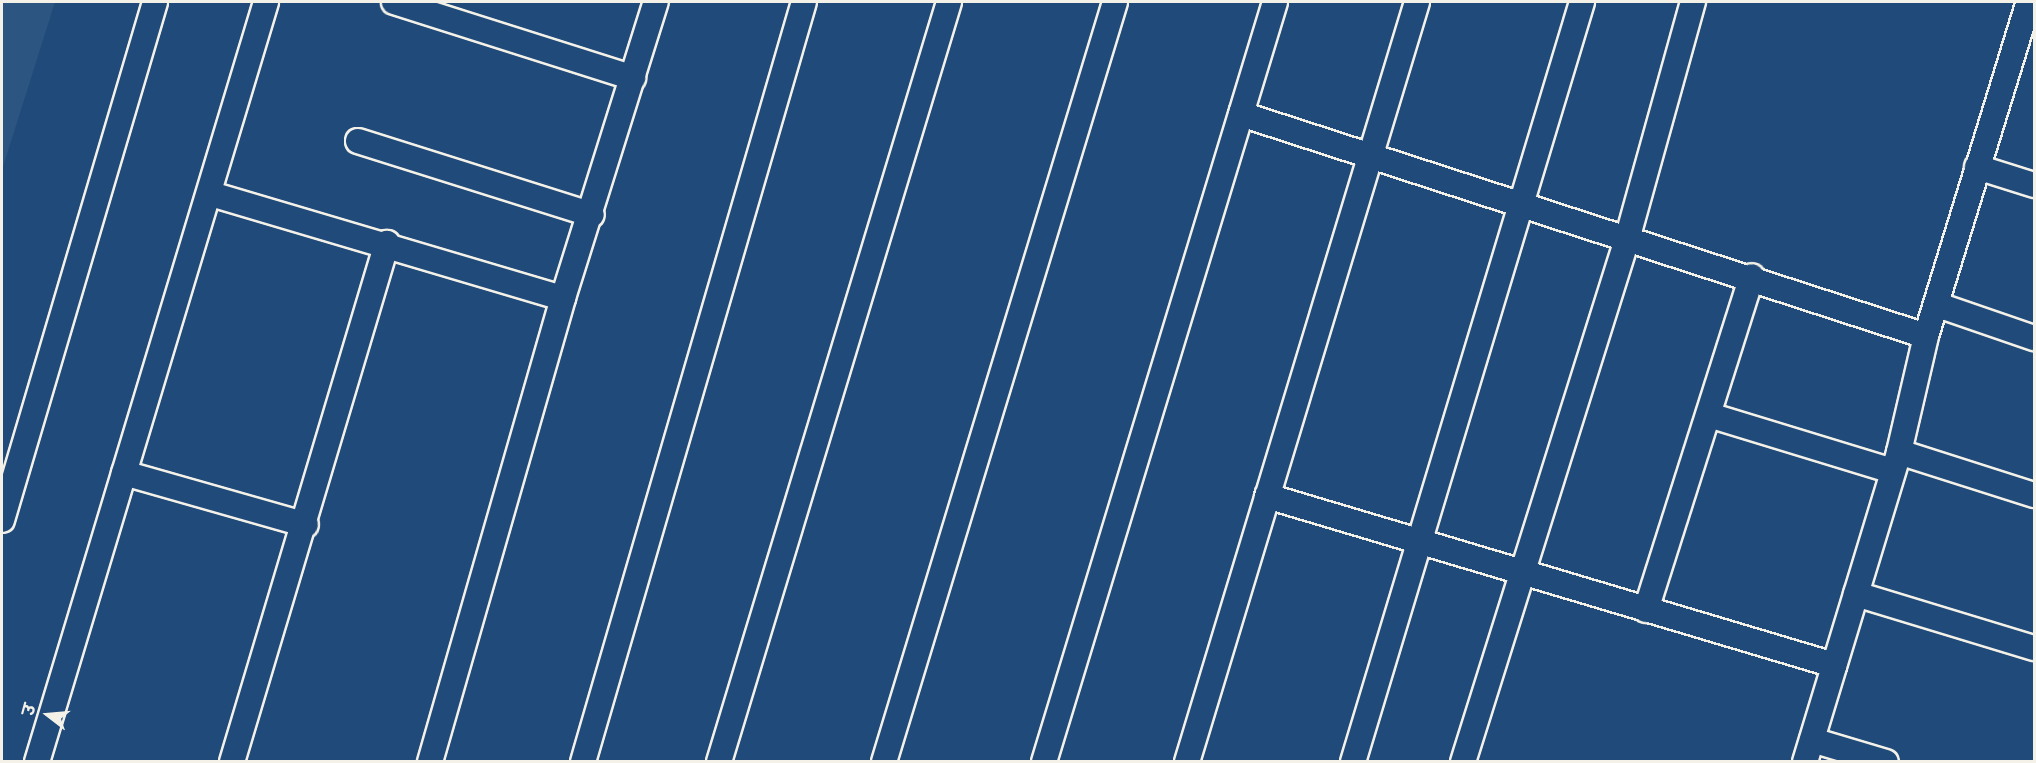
<!DOCTYPE html>
<meta charset="utf-8">
<style>
body{margin:0}
#map{position:relative;width:2036px;height:763px;overflow:hidden;background:#1f4a7a;font-family:"Indie Flower","Playpen Sans Deva",sans-serif}
div>[style]{position:absolute}
.built>*{inset:0;background:#2d5581}
.roads{filter:drop-shadow(2px 0 #f4f1e8) drop-shadow(-2px 0 #f4f1e8) drop-shadow(0 2px #f4f1e8) drop-shadow(0 -2px #f4f1e8)}
.minor>*{height:24px;margin:-12px;padding:0 12px;transform-origin:12px;border-radius:12px;background:#1f4a7a}
span{translate:-50% -50%;white-space:nowrap;text-align:center;line-height:1.15;-webkit-text-stroke:6px #1f4a7a;paint-order:stroke}
.frame{position:absolute;inset:0;border:3px solid #f4f1e8;pointer-events:none}
.north{position:absolute;left:18px;top:685px;width:60px;height:60px;-webkit-text-stroke:4px #1f4a7a;paint-order:stroke;rotate:286deg;font-size:16px;font-weight:700;line-height:24px;text-align:center;color:#f4f1e8}
.north::after{content:'';display:block;margin:auto;width:21px;height:27px;background:#f4f1e8;clip-path:polygon(50% 0,100% 100%,50% 72%,0 100%)}
</style>
<div id="map">
<div class="built">
<div style="clip-path:polygon(2px 2px,55px 2px,2px 170px)"></div>
</div>
<div class="roads">
<div class="minor">
<div style="left:394px;top:2px;width:251px;rotate:17.6deg"></div>
<div style="left:1241px;top:114px;width:720px;rotate:17.96deg"></div>
<div style="left:358px;top:141px;width:245px;rotate:17.5deg"></div>
<div style="left:1977px;top:167px;width:60px;rotate:17.5deg"></div>
<div style="left:211px;top:194px;width:367px;rotate:16.5deg"></div>
<div style="left:1938px;top:305px;width:102px;rotate:19deg"></div>
<div style="left:1709px;top:415px;width:191px;rotate:17deg"></div>
<div style="left:1899px;top:452px;width:142px;rotate:17.7deg"></div>
<div style="left:124px;top:473px;width:189px;rotate:15.9deg"></div>
<div style="left:1267px;top:496px;width:592px;rotate:16.6deg"></div>
<div style="left:2px;top:520px;width:540px;rotate:-73.54deg"></div>
<div style="left:1856px;top:594px;width:186px;rotate:16.9deg"></div>
<div style="left:1646px;top:610px;width:350px;rotate:-72.4deg"></div>
<div style="left:1812px;top:740px;width:77px;rotate:16.6deg"></div>
<div style="left:37px;top:762px;width:794px;rotate:-73.23deg"></div>
<div style="left:232px;top:762px;width:542px;rotate:-73.37deg"></div>
<div style="left:430px;top:762px;width:483px;rotate:-74deg"></div>
<div style="left:563px;top:298px;width:310px;rotate:-72.6deg"></div>
<div style="left:583px;top:762px;width:791px;rotate:-73.79deg"></div>
<div style="left:719px;top:762px;width:794px;rotate:-73.16deg"></div>
<div style="left:884px;top:762px;width:794px;rotate:-73.09deg"></div>
<div style="left:1044px;top:762px;width:794px;rotate:-73.09deg"></div>
<div style="left:1187px;top:762px;width:794px;rotate:-73.16deg"></div>
<div style="left:1353px;top:762px;width:794px;rotate:-73.23deg"></div>
<div style="left:1463px;top:762px;width:551px;rotate:-72.58deg"></div>
<div style="left:1628px;top:236px;width:243px;rotate:-74.5deg"></div>
<div style="left:1805px;top:762px;width:324px;rotate:-73.1deg"></div>
<div style="left:1899px;top:452px;width:119px;rotate:-76.9deg"></div>
<div style="left:1926px;top:336px;width:350px;rotate:-72.9deg"></div>
</div>
</div>
<div class="frame"></div>
<div class="north">उ</div>
</div>
